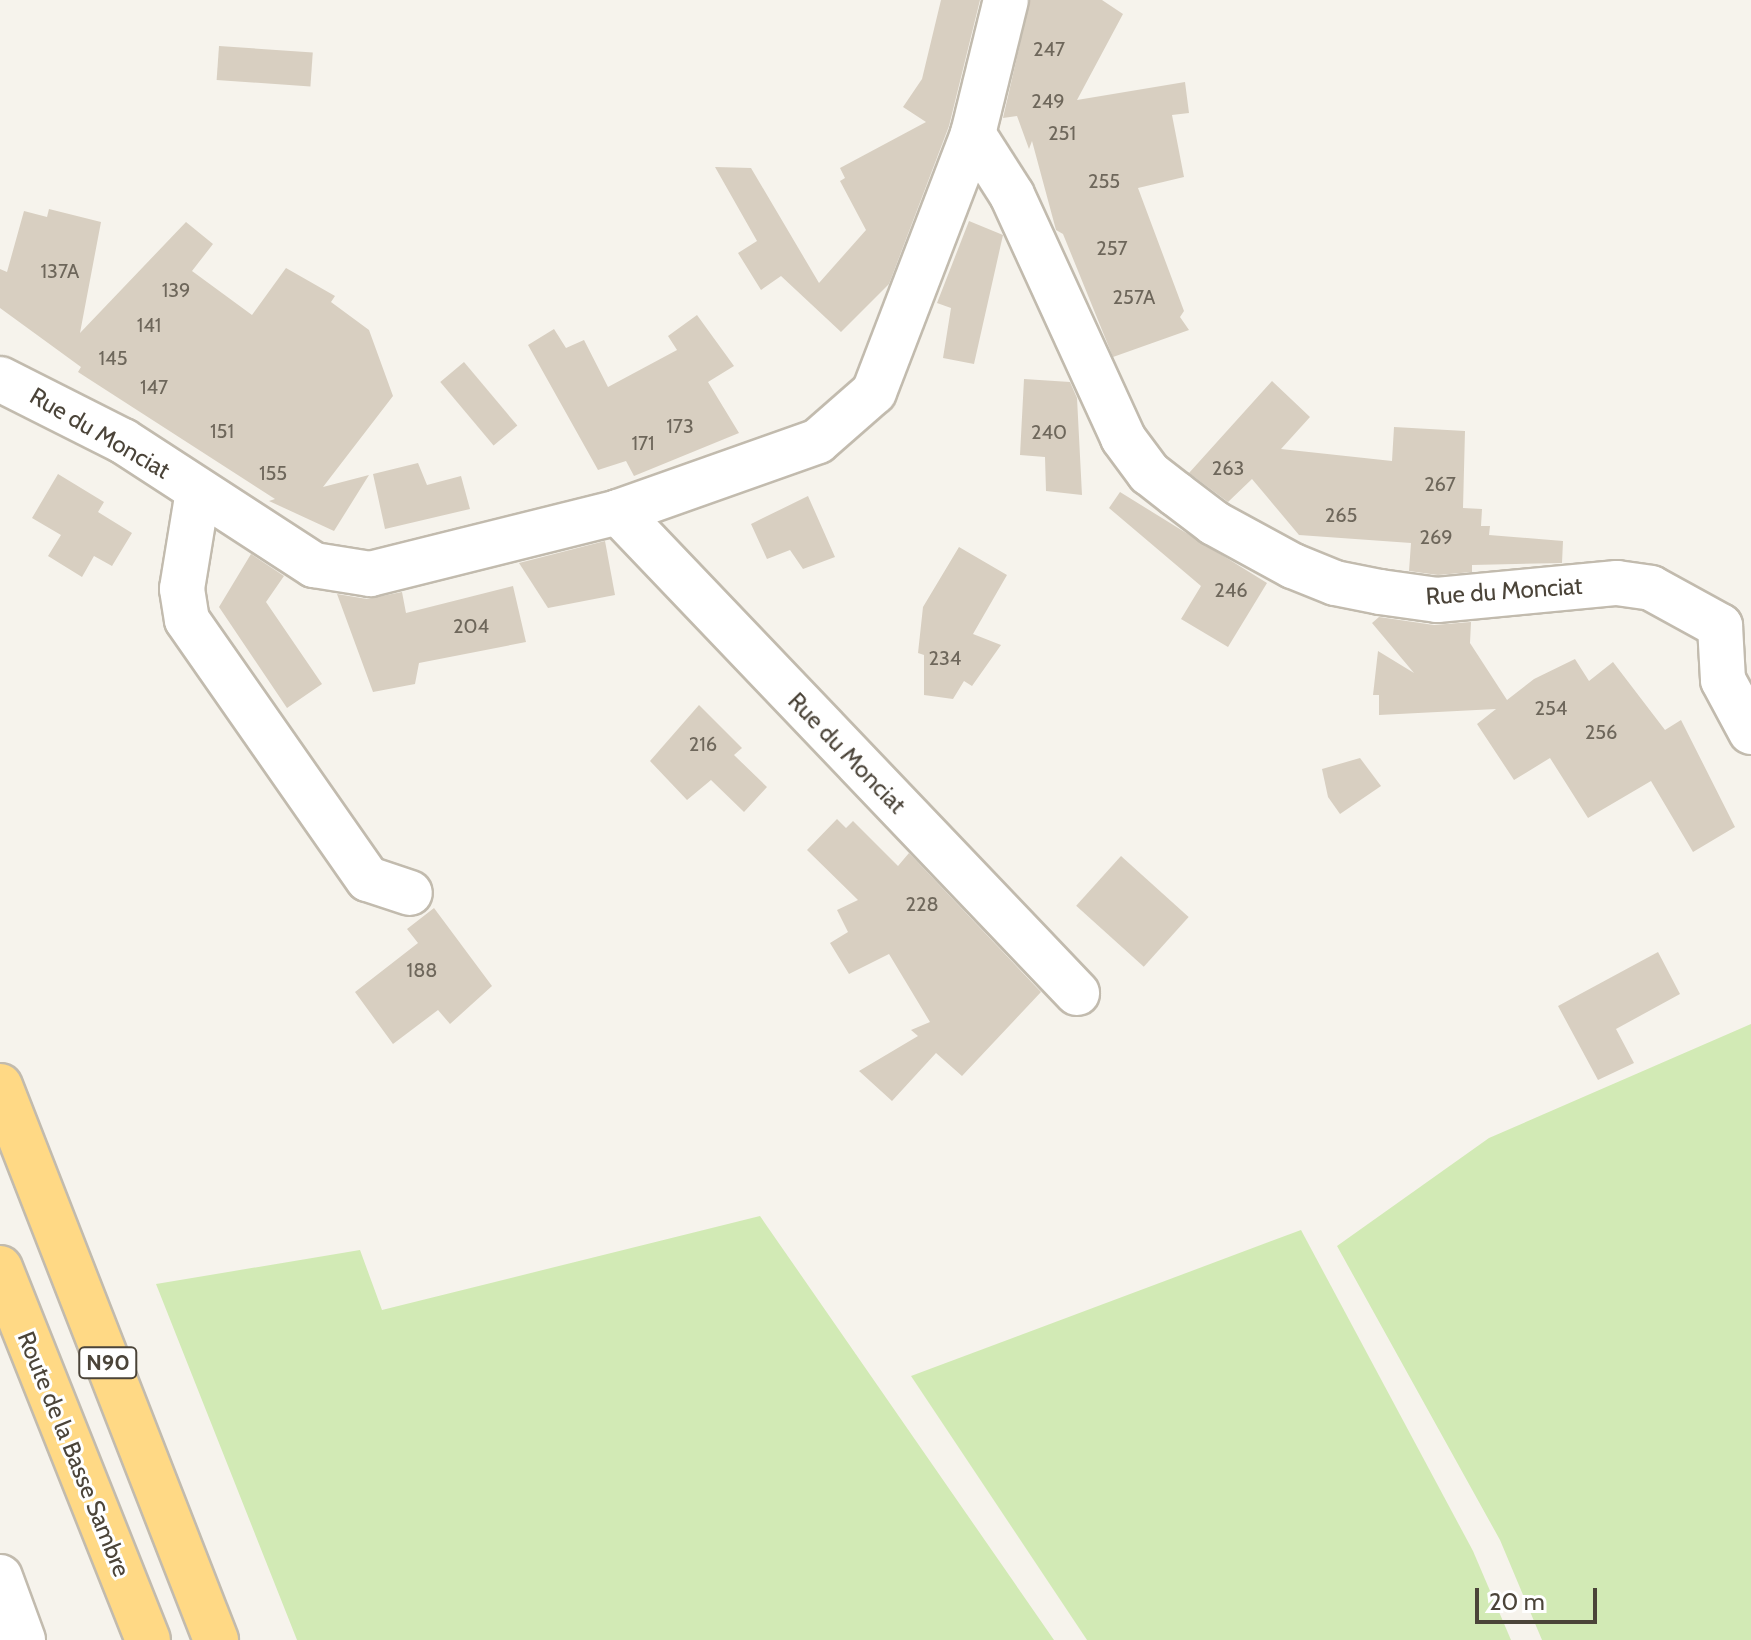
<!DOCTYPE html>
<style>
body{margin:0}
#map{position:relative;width:1751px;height:1640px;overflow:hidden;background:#f6f3ec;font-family:Cabin,sans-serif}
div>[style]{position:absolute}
.green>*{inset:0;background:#d2eab5}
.building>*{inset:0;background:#d8cfc1;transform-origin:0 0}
.roads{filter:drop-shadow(2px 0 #c2bbae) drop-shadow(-2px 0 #c2bbae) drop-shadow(0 2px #c2bbae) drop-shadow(0 -2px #c2bbae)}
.minor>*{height:44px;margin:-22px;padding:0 22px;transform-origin:22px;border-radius:22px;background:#fff}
.trunk>*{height:44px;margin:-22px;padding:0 22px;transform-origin:22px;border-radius:22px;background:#ffd985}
span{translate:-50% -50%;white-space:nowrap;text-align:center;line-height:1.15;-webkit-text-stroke:6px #fff;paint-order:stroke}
.number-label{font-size:20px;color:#6e675b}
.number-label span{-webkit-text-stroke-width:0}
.shield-label span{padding:2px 6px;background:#fff;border:2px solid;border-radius:6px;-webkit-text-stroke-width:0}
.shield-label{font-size:22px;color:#4b4439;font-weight:700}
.street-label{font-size:24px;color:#4b4439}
.scale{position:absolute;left:1475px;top:1588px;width:122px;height:36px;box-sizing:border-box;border:4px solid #4b4439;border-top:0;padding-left:10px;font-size:24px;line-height:28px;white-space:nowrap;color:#4b4439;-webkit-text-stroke:6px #fff;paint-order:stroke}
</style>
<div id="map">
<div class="green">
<div style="clip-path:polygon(1751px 1024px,1751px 1640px,1542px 1640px,1500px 1540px,1337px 1246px,1489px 1138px)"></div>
<div style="clip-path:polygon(760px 1216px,1054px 1640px,297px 1640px,156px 1284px,360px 1250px,382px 1310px)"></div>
<div style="clip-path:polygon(1301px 1230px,1473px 1551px,1511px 1640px,1087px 1640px,911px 1376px)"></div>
</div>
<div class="building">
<div style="clip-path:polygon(941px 0,980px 0,949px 126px,889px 284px,841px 332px,781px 276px,761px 290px,738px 253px,757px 241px,715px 167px,751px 168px,819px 283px,866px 230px,840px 181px,845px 178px,840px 168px,926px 122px,903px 107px,922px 79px)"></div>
<div style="clip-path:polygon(1030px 0,1102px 0,1123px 14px,1077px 100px,1185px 82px,1189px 113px,1172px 115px,1184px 177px,1138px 188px,1184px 311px,1180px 317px,1189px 330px,1113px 357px,1063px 234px,1056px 230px,1032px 141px,1029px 149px,1017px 116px,1003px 118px)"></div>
<div style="left:219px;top:46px;width:94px;height:34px;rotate:4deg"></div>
<div style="clip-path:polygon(49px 209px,101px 222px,80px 333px,186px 222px,213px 244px,192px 271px,252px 315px,286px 268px,335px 296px,331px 302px,369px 330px,393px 396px,323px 487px,369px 475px,334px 531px,269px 501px,275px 499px,78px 372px,81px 367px,0 308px,0 269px,7px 272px,24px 211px,47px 217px)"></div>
<div style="clip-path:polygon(969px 221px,1003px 235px,974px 364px,943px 358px,951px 308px,937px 303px)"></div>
<div style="clip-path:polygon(697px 315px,734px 366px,708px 382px,739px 433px,634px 476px,626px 461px,598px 470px,528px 345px,554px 329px,566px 348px,584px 340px,608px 387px,677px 350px,668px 336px)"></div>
<div style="left:464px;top:362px;width:83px;height:31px;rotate:50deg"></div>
<div style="clip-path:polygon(1024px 379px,1070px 382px,1077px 398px,1082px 495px,1046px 491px,1045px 457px,1020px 455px)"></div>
<div style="clip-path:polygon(1272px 381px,1310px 417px,1281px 449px,1392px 461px,1394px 427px,1465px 431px,1463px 508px,1482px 509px,1481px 526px,1490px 526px,1489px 535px,1563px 541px,1562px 563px,1472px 565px,1472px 572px,1438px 575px,1409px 571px,1411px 543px,1299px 535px,1252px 479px,1228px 502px,1189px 473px)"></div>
<div style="clip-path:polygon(418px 463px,427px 485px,461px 476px,470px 509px,385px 529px,373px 474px)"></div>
<div style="clip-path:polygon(58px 474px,104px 502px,98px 512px,132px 533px,112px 566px,94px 556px,82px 577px,48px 556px,61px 535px,32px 518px)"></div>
<div style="clip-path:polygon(1120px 492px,1267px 583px,1228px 647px,1181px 619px,1201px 586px,1109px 508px)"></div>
<div style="clip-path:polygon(808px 496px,835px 557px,803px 569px,790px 550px,767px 559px,751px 524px)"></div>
<div style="clip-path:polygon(605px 541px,615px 595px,548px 608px,519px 563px)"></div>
<div style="clip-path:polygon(959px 547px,1007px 575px,973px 634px,1001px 645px,972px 686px,964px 681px,953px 699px,924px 695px,924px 655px,918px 653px,923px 607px)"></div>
<div style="clip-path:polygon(251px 554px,284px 576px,266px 602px,322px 684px,287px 708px,219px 607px)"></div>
<div style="clip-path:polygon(513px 586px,526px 642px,419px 663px,415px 684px,373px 692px,337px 594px,367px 599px,402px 592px,406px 613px)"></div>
<div style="clip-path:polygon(1379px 617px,1434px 625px,1471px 622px,1470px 643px,1507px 700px,1534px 679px,1575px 659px,1589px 681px,1613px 662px,1665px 730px,1681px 720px,1735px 827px,1693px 852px,1651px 781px,1588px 818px,1550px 758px,1514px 780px,1477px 724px,1496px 709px,1379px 715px,1379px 695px,1373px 695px,1378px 651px,1414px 673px,1372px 623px)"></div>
<div style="clip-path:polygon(699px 705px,742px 748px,734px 755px,767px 787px,744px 812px,711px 780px,687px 800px,650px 761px)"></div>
<div style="clip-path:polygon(1360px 758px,1381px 786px,1340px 814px,1328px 797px,1322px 769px)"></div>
<div style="clip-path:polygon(837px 819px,846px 828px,853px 821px,898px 866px,909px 853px,1041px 992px,962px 1076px,936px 1053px,892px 1101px,859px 1071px,918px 1036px,911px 1030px,930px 1022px,889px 954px,849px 974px,830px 943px,848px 932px,837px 910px,858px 900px,807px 850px)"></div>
<div style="left:1121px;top:856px;width:91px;height:67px;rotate:42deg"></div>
<div style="clip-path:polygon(434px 908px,492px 986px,450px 1024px,438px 1010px,393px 1044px,355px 992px,418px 943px,407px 929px)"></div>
<div style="clip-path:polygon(1658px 952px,1680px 994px,1616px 1029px,1634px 1063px,1598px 1080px,1558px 1006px)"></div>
</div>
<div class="roads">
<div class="minor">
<div style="left:973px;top:134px;width:72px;rotate:57.4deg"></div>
<div style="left:1012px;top:195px;width:267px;rotate:65.4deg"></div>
<div style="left:1123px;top:438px;width:44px;rotate:53.4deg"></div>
<div style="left:1149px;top:473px;width:34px;rotate:38deg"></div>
<div style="left:1176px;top:494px;width:48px;rotate:37.3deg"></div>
<div style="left:1214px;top:523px;width:90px;rotate:28.6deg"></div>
<div style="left:1293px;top:566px;width:45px;rotate:22deg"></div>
<div style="left:1335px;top:583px;width:46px;rotate:11.3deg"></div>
<div style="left:1380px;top:592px;width:58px;rotate:8deg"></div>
<div style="left:1437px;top:600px;width:181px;rotate:-5.4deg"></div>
<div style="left:1617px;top:583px;width:34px;rotate:8deg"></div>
<div style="left:1651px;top:588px;width:79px;rotate:28.8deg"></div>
<div style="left:1720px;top:626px;width:54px;rotate:86.8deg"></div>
<div style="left:1723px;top:680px;width:59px;rotate:61.7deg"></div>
<div style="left:0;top:379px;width:138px;rotate:26.8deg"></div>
<div style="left:123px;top:441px;width:228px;rotate:33deg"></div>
<div style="left:314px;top:565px;width:57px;rotate:9.1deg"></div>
<div style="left:370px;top:574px;width:256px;rotate:-14deg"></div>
<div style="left:618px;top:512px;width:212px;rotate:-19.5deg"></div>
<div style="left:818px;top:441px;width:74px;rotate:-41.2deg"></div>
<div style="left:874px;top:392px;width:276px;rotate:-69deg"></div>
<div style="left:973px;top:134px;width:138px;rotate:-76.2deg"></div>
<div style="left:198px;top:491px;width:99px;rotate:99.3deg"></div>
<div style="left:182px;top:589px;width:31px;rotate:81deg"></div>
<div style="left:187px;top:620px;width:316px;rotate:55.1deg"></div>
<div style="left:368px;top:879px;width:44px;rotate:18.4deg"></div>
<div style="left:618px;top:512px;width:665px;rotate:46.34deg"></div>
<div style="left:0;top:1577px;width:67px;rotate:69.9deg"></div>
</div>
<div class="trunk">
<div style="left:0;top:1086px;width:595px;rotate:68.7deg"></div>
<div style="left:0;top:1268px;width:400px;rotate:68.3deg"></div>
</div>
</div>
<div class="number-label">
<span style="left:1049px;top:49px">247</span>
<span style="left:1048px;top:101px">249</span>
<span style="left:1062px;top:133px">251</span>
<span style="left:1104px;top:181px">255</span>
<span style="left:1112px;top:248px">257</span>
<span style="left:60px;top:271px">137A</span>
<span style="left:176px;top:290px">139</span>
<span style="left:1134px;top:297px">257A</span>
<span style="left:149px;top:325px">141</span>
<span style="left:113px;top:358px">145</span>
<span style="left:154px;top:387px">147</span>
<span style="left:680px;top:426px">173</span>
<span style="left:222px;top:431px">151</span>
<span style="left:1049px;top:432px">240</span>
<span style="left:643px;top:443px">171</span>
<span style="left:1228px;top:468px">263</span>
<span style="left:273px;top:473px">155</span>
<span style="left:1440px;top:484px">267</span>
<span style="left:1341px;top:515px">265</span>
<span style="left:1436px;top:537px">269</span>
<span style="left:1231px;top:590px">246</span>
<span style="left:471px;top:626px">204</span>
<span style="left:945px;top:658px">234</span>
<span style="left:1551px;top:708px">254</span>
<span style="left:1601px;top:732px">256</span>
<span style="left:703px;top:744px">216</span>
<span style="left:922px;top:904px">228</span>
<span style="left:422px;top:970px">188</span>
</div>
<div class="shield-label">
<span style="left:108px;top:1363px">N90</span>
</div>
<div class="street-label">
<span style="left:100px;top:433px;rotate:30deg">Rue du Monciat</span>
<span style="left:1504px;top:591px;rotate:-4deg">Rue du Monciat</span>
<span style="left:847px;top:753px;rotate:46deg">Rue du Monciat</span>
<span style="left:74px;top:1454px;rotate:68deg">Route de la Basse Sambre</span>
</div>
<div class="scale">20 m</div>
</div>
